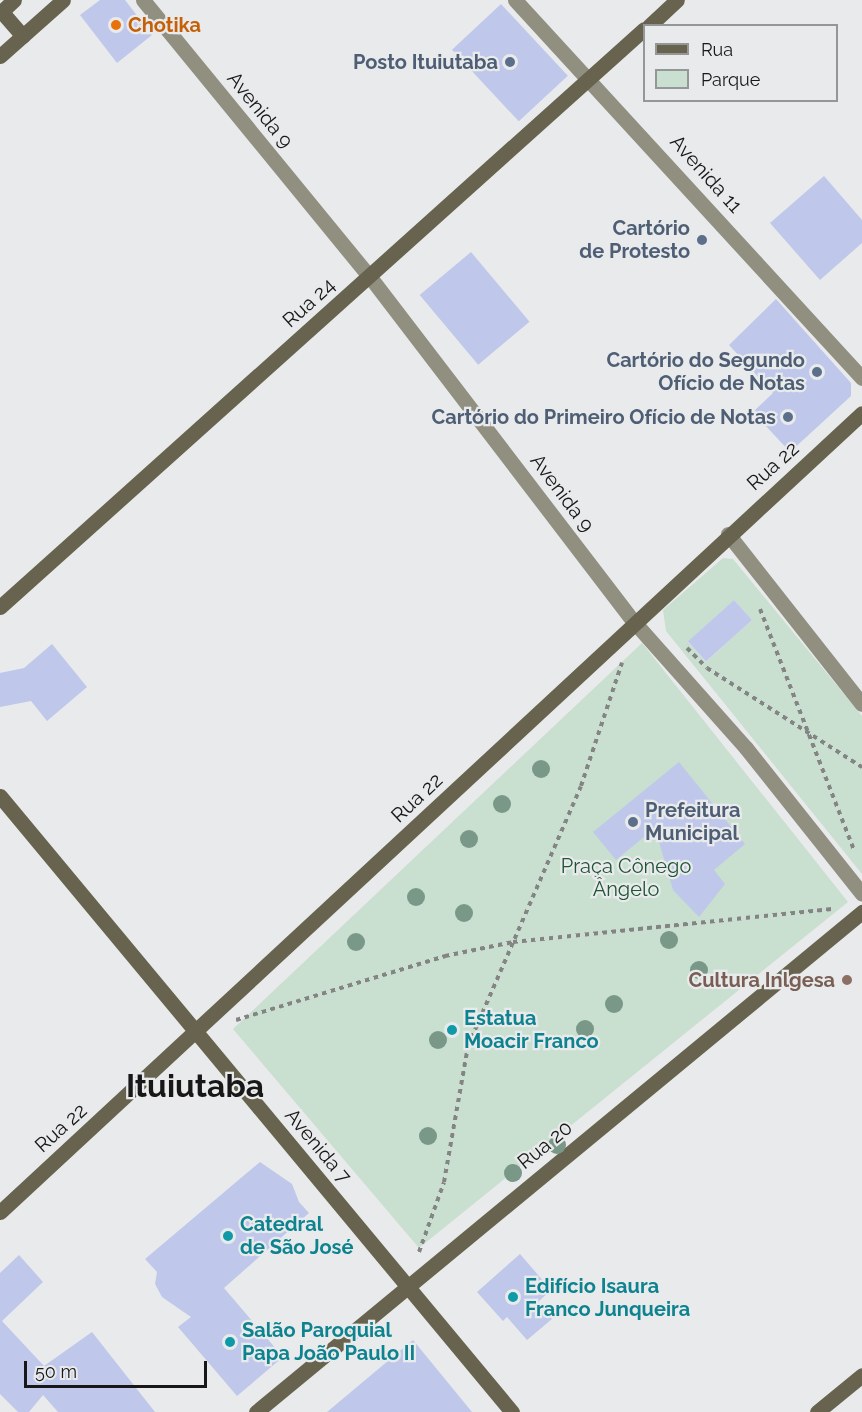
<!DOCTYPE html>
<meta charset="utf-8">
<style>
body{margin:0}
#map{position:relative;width:862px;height:1412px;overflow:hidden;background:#e9eaeb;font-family:Raleway,sans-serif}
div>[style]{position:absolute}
.green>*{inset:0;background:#c9dfd0}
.building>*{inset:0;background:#bfc8ea;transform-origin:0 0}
.path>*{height:4px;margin-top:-2px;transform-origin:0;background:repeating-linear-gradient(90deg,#848485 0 4.5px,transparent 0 9px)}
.street>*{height:15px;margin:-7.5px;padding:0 7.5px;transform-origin:7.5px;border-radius:7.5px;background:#918f80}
.secondary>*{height:15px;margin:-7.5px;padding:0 7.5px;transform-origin:7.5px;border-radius:7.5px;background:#67634e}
.trees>*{width:18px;height:18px;margin:-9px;border-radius:50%;background:#799887}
.dots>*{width:16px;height:16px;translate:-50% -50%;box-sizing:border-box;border:3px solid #e9eaeb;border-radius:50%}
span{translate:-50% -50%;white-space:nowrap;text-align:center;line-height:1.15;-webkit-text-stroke:4.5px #e9eaeb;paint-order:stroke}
.food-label{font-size:20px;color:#c56008;font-weight:700}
.left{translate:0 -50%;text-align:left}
.service-label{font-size:20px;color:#4e5e75;font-weight:700}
.right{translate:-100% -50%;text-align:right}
.street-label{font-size:20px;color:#171718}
.park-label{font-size:20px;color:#1d5535}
.education-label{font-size:20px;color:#785e54;font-weight:700}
.culture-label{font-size:20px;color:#0d838f;font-weight:700}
.town-label{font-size:32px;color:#171718;font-weight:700}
.legend{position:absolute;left:643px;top:24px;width:195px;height:78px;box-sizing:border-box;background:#e9eaeb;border:2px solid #959697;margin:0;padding:8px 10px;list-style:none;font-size:18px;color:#171718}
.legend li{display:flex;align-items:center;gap:12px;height:30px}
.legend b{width:30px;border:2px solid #959697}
.scale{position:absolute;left:24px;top:1361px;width:183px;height:27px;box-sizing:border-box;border:3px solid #171718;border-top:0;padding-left:8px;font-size:18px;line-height:21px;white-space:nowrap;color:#171718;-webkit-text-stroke:4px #e9eaeb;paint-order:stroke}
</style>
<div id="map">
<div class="green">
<div style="clip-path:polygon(evenodd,723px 558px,733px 559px,862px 716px,862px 874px,666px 631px,663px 610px,723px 558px,734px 600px,752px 620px,706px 662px,688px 642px,734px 600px)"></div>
<div style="clip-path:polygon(642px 643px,848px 902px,419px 1248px,233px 1029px)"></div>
</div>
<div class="building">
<div style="clip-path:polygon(100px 0,125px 0,152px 35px,117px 63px,80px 15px)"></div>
<div style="left:501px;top:4px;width:98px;height:67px;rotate:47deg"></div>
<div style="clip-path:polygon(824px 176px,862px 220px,862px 243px,820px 280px,770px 223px)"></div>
<div style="left:471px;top:252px;width:91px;height:67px;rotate:50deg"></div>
<div style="clip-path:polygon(776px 299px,851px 383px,851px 396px,790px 452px,753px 412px,773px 393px,729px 345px)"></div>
<div style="left:734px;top:600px;width:27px;height:62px;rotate:48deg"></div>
<div style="clip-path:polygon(52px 644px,87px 687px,47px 721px,31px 701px,0 707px,0 673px,24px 668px)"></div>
<div style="clip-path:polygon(679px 762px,745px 844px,714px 870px,725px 884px,699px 917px,673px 890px,655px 828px,616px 860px,593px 832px)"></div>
<div style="clip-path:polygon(260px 1162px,292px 1184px,299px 1202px,309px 1213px,224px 1288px,283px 1357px,237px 1396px,178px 1327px,191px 1317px,162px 1297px,155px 1284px,157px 1272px,145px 1259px)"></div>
<div style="clip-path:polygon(520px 1254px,551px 1290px,538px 1302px,552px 1319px,527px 1340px,507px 1317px,503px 1321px,477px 1292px)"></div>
<div style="clip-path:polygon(19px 1255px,43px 1282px,2px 1321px,44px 1366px,92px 1332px,155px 1412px,58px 1412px,43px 1395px,29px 1412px,18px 1412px,0 1394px,0 1273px)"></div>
<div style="clip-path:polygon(413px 1340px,472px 1412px,327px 1412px)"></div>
</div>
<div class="path">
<div style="left:760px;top:609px;width:259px;rotate:68.7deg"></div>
<div style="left:687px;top:648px;width:28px;rotate:45deg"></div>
<div style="left:707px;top:668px;width:184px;rotate:32.6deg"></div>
<div style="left:236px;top:1020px;width:219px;rotate:-17deg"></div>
<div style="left:445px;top:956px;width:69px;rotate:-11.6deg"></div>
<div style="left:513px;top:942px;width:323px;rotate:-5.9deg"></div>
<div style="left:419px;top:1252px;width:74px;rotate:-70.3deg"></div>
<div style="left:444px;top:1182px;width:138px;rotate:-80deg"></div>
<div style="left:468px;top:1046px;width:283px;rotate:-66.5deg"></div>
<div style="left:581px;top:786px;width:130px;rotate:-71.6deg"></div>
</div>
<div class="street">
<div style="left:143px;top:0;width:358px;rotate:50.7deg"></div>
<div style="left:370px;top:277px;width:436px;rotate:52.6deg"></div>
<div style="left:635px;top:623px;width:167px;rotate:48.4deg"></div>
<div style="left:746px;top:748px;width:186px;rotate:51.5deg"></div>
<div style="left:515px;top:0;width:513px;rotate:47.45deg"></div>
<div style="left:728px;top:534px;width:216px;rotate:51.8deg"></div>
</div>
<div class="secondary">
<div style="left:1px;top:11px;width:33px;rotate:49deg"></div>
<div style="left:0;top:13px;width:19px;rotate:-43deg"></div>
<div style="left:649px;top:26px;width:38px;rotate:-43deg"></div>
<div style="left:0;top:56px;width:84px;rotate:-41.6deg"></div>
<div style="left:0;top:607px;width:865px;rotate:-41.91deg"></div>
<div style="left:0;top:796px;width:801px;rotate:50.27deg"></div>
<div style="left:0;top:1212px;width:1175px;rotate:-42.83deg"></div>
<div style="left:256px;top:1412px;width:786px;rotate:-39.53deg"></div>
<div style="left:817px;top:1412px;width:58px;rotate:-39.4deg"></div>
</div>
<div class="trees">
<div style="left:541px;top:769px"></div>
<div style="left:502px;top:804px"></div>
<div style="left:469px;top:839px"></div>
<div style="left:416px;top:897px"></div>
<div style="left:464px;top:913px"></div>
<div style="left:669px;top:940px"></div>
<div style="left:356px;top:942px"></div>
<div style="left:699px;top:970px"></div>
<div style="left:614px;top:1004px"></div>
<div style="left:585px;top:1029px"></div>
<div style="left:438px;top:1040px"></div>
<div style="left:428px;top:1136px"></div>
<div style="left:557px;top:1145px"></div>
<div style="left:513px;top:1173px"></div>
</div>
<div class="dots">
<div style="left:116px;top:25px;background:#e8710a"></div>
<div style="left:510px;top:62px;background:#5c6f8a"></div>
<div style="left:702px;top:240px;background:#5c6f8a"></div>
<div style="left:817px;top:372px;background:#5c6f8a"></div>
<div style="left:788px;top:417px;background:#5c6f8a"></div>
<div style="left:633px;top:822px;background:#5c6f8a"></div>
<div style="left:847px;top:980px;background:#8d6e63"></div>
<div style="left:452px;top:1030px;background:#0f9aa8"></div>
<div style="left:228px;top:1236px;background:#0f9aa8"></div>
<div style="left:513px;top:1297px;background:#0f9aa8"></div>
<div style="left:230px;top:1342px;background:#0f9aa8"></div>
</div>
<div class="food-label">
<span class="left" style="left:128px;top:25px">Chotika</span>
</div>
<div class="service-label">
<span class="right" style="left:498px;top:62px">Posto Ituiutaba</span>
<span class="right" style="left:690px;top:240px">Cartório<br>de Protesto</span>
<span class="right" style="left:805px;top:372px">Cartório do Segundo<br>Ofício de Notas</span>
<span class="right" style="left:776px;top:417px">Cartório do Primeiro Ofício de Notas</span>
<span class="left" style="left:645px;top:822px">Prefeitura<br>Municipal</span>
</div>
<div class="street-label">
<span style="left:260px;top:110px;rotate:51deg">Avenida 9</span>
<span style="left:706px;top:174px;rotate:48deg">Avenida 11</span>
<span style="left:309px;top:303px;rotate:-42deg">Rua 24</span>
<span style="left:773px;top:466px;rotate:-42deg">Rua 22</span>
<span style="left:562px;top:493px;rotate:53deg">Avenida 9</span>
<span style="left:417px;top:798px;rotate:-43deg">Rua 22</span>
<span style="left:61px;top:1128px;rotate:-42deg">Rua 22</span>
<span style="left:545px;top:1145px;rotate:-39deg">Rua 20</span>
<span style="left:318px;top:1146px;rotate:50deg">Avenida 7</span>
</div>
<div class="park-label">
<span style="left:626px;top:878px">Praça Cônego<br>Ângelo</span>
</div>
<div class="education-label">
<span class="right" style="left:835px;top:980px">Cultura Inlgesa</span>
</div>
<div class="culture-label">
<span class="left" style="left:464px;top:1030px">Estatua<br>Moacir Franco</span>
<span class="left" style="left:240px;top:1236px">Catedral<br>de São José</span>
<span class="left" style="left:525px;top:1298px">Edifício Isaura<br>Franco Junqueira</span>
<span class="left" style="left:242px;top:1342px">Salão Paroquial<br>Papa João Paulo II</span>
</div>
<div class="town-label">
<span style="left:195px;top:1086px">Ituiutaba</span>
</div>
<ul class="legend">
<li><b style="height:8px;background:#67634e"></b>Rua</li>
<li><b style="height:16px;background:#c9dfd0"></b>Parque</li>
</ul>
<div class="scale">50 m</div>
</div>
